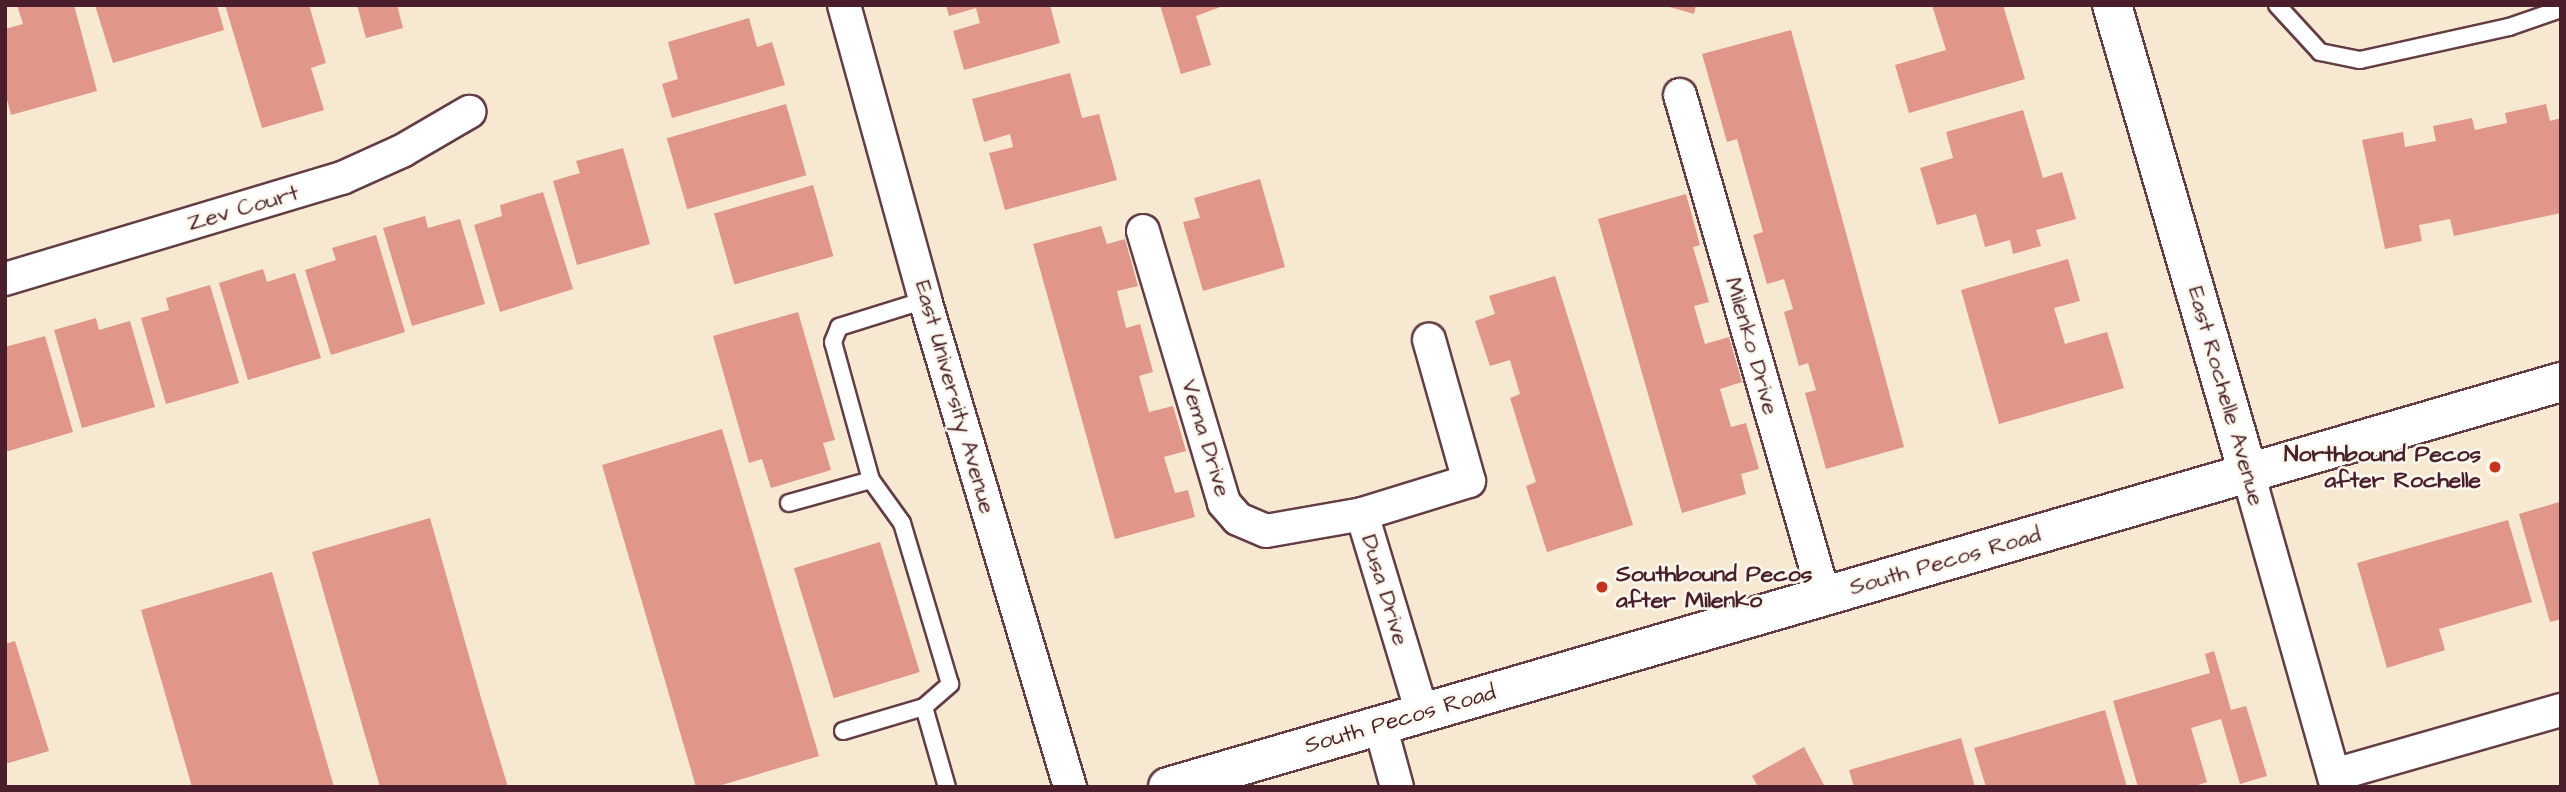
<!DOCTYPE html>
<style>
body{margin:0}
#map{position:relative;width:2566px;height:792px;overflow:hidden;background:#f7e8d2;font-family:"Architects Daughter",sans-serif}
div>[style]{position:absolute}
.building>*{inset:0;background:#e09689;transform-origin:0 0}
.roads{filter:drop-shadow(2px 0 #643d44) drop-shadow(-2px 0 #643d44) drop-shadow(0 2px #643d44) drop-shadow(0 -2px #643d44)}
.service>*{height:16px;margin:-8px;padding:0 8px;transform-origin:8px;border-radius:8px;background:#fff}
.minor>*{height:32px;margin:-16px;padding:0 16px;transform-origin:16px;border-radius:16px;background:#fff}
.tertiary>*{height:38px;margin:-19px;padding:0 19px;transform-origin:19px;border-radius:19px;background:#fff}
.primary>*{height:38px;margin:-19px;padding:0 19px;transform-origin:19px;border-radius:19px;background:#fff}
.dots>*{width:19px;height:19px;translate:-50% -50%;box-sizing:border-box;border:4px solid #fbf7ec;border-radius:50%}
span{translate:-50% -50%;white-space:nowrap;text-align:center;line-height:1.15;-webkit-text-stroke:5px #fbf7ec;paint-order:stroke}
.street-label{font-size:23px;color:#4a1f2b}
.poi-label{font-size:23px;color:#4a1f2b;font-weight:700}
.right{translate:-100% -50%;text-align:right}
.left{translate:0 -50%;text-align:left}
.frame{position:absolute;inset:0;border:7px solid #4a1f2b;pointer-events:none}
</style>
<div id="map">
<div class="building">
<div style="clip-path:polygon(17px 5px,74px 5px,97px 91px,11px 115px,5px 92px,5px 29px,23px 24px)"></div>
<div style="clip-path:polygon(95px 5px,217px 5px,224px 30px,113px 63px)"></div>
<div style="clip-path:polygon(225px 5px,309px 5px,326px 63px,311px 68px,324px 110px,262px 128px)"></div>
<div style="clip-path:polygon(357px 5px,397px 5px,403px 28px,366px 38px)"></div>
<div style="clip-path:polygon(946px 5px,1050px 5px,1060px 43px,964px 70px,953px 31px,980px 23px,976px 8px,949px 16px)"></div>
<div style="clip-path:polygon(1160px 5px,1226px 5px,1196px 16px,1211px 65px,1181px 74px)"></div>
<div style="clip-path:polygon(1663px 5px,1696px 5px,1694px 14px)"></div>
<div style="clip-path:polygon(1932px 5px,2003px 5px,2025px 79px,1909px 113px,1895px 65px,1946px 50px)"></div>
<div style="clip-path:polygon(749px 18px,757px 47px,772px 42px,785px 85px,672px 118px,662px 84px,678px 79px,668px 42px)"></div>
<div style="clip-path:polygon(1791px 30px,1904px 447px,1826px 469px,1805px 393px,1816px 390px,1808px 363px,1799px 366px,1784px 312px,1793px 309px,1784px 279px,1767px 284px,1753px 235px,1763px 232px,1737px 139px,1727px 142px,1702px 54px)"></div>
<div style="clip-path:polygon(1070px 73px,1082px 118px,1099px 114px,1117px 180px,1005px 210px,989px 153px,1013px 147px,1010px 134px,984px 142px,972px 99px)"></div>
<div style="left:786px;top:104px;width:74px;height:124px;rotate:74deg"></div>
<div style="clip-path:polygon(2546px 104px,2550px 121px,2561px 118px,2561px 213px,2454px 236px,2450px 219px,2419px 225px,2422px 241px,2385px 249px,2362px 140px,2403px 132px,2405px 147px,2436px 141px,2433px 126px,2472px 118px,2475px 130px,2507px 123px,2505px 113px)"></div>
<div style="clip-path:polygon(2023px 110px,2043px 178px,2062px 172px,2076px 219px,2036px 230px,2041px 246px,2013px 254px,2010px 240px,1985px 247px,1976px 214px,1937px 225px,1920px 168px,1953px 158px,1946px 132px)"></div>
<div style="clip-path:polygon(623px 148px,650px 244px,577px 265px,553px 181px,580px 173px,576px 161px)"></div>
<div style="clip-path:polygon(1260px 179px,1285px 267px,1203px 291px,1183px 222px,1200px 218px,1194px 198px)"></div>
<div style="left:813px;top:185px;width:74px;height:103px;rotate:74deg"></div>
<div style="clip-path:polygon(543px 192px,573px 289px,500px 312px,474px 225px,502px 216px,500px 205px)"></div>
<div style="clip-path:polygon(1686px 194px,1700px 245px,1693px 247px,1709px 302px,1694px 306px,1705px 344px,1729px 337px,1742px 382px,1720px 389px,1731px 427px,1746px 423px,1759px 469px,1741px 474px,1746px 494px,1682px 513px,1598px 219px)"></div>
<div style="clip-path:polygon(425px 216px,428px 228px,460px 219px,485px 304px,412px 326px,383px 228px)"></div>
<div style="clip-path:polygon(1101px 226px,1107px 244px,1125px 239px,1138px 286px,1117px 291px,1126px 328px,1140px 324px,1153px 372px,1139px 376px,1149px 412px,1173px 406px,1186px 451px,1164px 457px,1175px 493px,1188px 490px,1195px 517px,1115px 539px,1033px 244px)"></div>
<div style="clip-path:polygon(376px 235px,405px 332px,331px 355px,305px 270px,336px 260px,332px 248px)"></div>
<div style="clip-path:polygon(2068px 259px,2080px 301px,2054px 308px,2065px 344px,2107px 332px,2124px 388px,1999px 424px,1961px 290px)"></div>
<div style="clip-path:polygon(263px 269px,267px 282px,295px 273px,321px 358px,248px 380px,219px 283px)"></div>
<div style="clip-path:polygon(1555px 276px,1633px 525px,1547px 552px,1526px 486px,1536px 482px,1510px 398px,1520px 394px,1510px 360px,1490px 366px,1475px 321px,1495px 314px,1489px 296px)"></div>
<div style="clip-path:polygon(210px 285px,239px 383px,166px 404px,141px 318px,169px 310px,166px 298px)"></div>
<div style="clip-path:polygon(798px 312px,835px 440px,823px 443px,831px 470px,771px 488px,762px 459px,749px 463px,713px 336px)"></div>
<div style="clip-path:polygon(96px 318px,99px 330px,130px 321px,155px 407px,82px 428px,54px 330px)"></div>
<div style="clip-path:polygon(45px 336px,73px 432px,5px 452px,5px 347px)"></div>
<div style="clip-path:polygon(722px 429px,819px 756px,715px 787px,696px 787px,602px 465px)"></div>
<div style="clip-path:polygon(2559px 502px,2561px 619px,2550px 622px,2519px 514px)"></div>
<div style="clip-path:polygon(430px 518px,483px 705px,508px 787px,380px 787px,312px 552px)"></div>
<div style="clip-path:polygon(2508px 520px,2532px 602px,2439px 629px,2445px 650px,2387px 668px,2357px 563px)"></div>
<div style="left:880px;top:542px;width:136px;height:90px;rotate:73deg"></div>
<div style="clip-path:polygon(272px 572px,334px 787px,192px 787px,141px 610px)"></div>
<div style="clip-path:polygon(15px 641px,49px 751px,5px 764px,5px 644px)"></div>
<div style="clip-path:polygon(2214px 651px,2231px 710px,2246px 706px,2267px 776px,2240px 784px,2221px 719px,2191px 728px,2207px 782px,2192px 787px,2138px 787px,2113px 701px,2210px 673px,2205px 654px)"></div>
<div style="clip-path:polygon(2105px 710px,2127px 787px,1986px 787px,1974px 748px)"></div>
<div style="clip-path:polygon(1961px 738px,1975px 787px,1854px 787px,1849px 770px)"></div>
<div style="clip-path:polygon(1804px 747px,1825px 787px,1758px 787px,1752px 776px)"></div>
</div>
<div class="roads">
<div class="service">
<div style="left:2277px;top:5px;width:64px;rotate:47.5deg"></div>
<div style="left:2320px;top:52px;width:41px;rotate:11.3deg"></div>
<div style="left:2360px;top:60px;width:153px;rotate:-12.5deg"></div>
<div style="left:2509px;top:27px;width:55px;rotate:-19.1deg"></div>
<div style="left:789px;top:503px;width:85px;rotate:-15.7deg"></div>
<div style="left:924px;top:707px;width:83px;rotate:74deg"></div>
<div style="left:843px;top:731px;width:84px;rotate:-16.5deg"></div>
<div style="left:924px;top:707px;width:35px;rotate:-41deg"></div>
<div style="left:950px;top:684px;width:168px;rotate:-106.6deg"></div>
<div style="left:902px;top:523px;width:53px;rotate:-125.8deg"></div>
<div style="left:871px;top:480px;width:143px;rotate:-105.4deg"></div>
<div style="left:833px;top:342px;width:16px;rotate:-68deg"></div>
<div style="left:839px;top:327px;width:90px;rotate:-17.4deg"></div>
</div>
<div class="minor">
<div style="left:844px;top:5px;width:306px;rotate:74.6deg"></div>
<div style="left:925px;top:300px;width:508px;rotate:73.42deg"></div>
<div style="left:1680px;top:95px;width:521px;rotate:73.96deg"></div>
<div style="left:1143px;top:231px;width:284px;rotate:73.4deg"></div>
<div style="left:1224px;top:503px;width:21px;rotate:49deg"></div>
<div style="left:1238px;top:519px;width:30px;rotate:23deg"></div>
<div style="left:1266px;top:531px;width:97px;rotate:-10deg"></div>
<div style="left:1362px;top:514px;width:112px;rotate:-17.1deg"></div>
<div style="left:1469px;top:481px;width:147px;rotate:-105.8deg"></div>
<div style="left:5px;top:279px;width:352px;rotate:-16.7deg"></div>
<div style="left:342px;top:178px;width:66px;rotate:-24.2deg"></div>
<div style="left:402px;top:151px;width:78px;rotate:-30.2deg"></div>
<div style="left:2248px;top:473px;width:326px;rotate:74.2deg"></div>
<div style="left:1362px;top:514px;width:208px;rotate:73.2deg"></div>
<div style="left:1380px;top:725px;width:64px;rotate:74.7deg"></div>
<div style="left:2334px;top:775px;width:236px;rotate:-16deg"></div>
</div>
<div class="tertiary">
<div style="left:2112px;top:5px;width:487px;rotate:73.8deg"></div>
</div>
<div class="primary">
<div style="left:1168px;top:787px;width:1451px;rotate:-16.21deg"></div>
</div>
</div>
<div class="dots">
<div style="left:2495px;top:467px;background:#c8321e"></div>
<div style="left:1602px;top:587px;background:#c8321e"></div>
</div>
<div class="street-label">
<span style="left:243px;top:208px;rotate:-16deg">Zev Court</span>
<span style="left:1752px;top:346px;rotate:74deg">Milenko Drive</span>
<span style="left:2226px;top:396px;rotate:74deg">East Rochelle Avenue</span>
<span style="left:955px;top:397px;rotate:74deg">East University Avenue</span>
<span style="left:1206px;top:438px;rotate:73deg">Vema Drive</span>
<span style="left:1945px;top:561px;rotate:-16deg">South Pecos Road</span>
<span style="left:1385px;top:590px;rotate:73deg">Dusa Drive</span>
<span style="left:1400px;top:719px;rotate:-16deg">South Pecos Road</span>
</div>
<div class="poi-label">
<span class="right" style="left:2481px;top:467px">Northbound Pecos<br>after Rochelle</span>
<span class="left" style="left:1616px;top:587px">Southbound Pecos<br>after Milenko</span>
</div>
<div class="frame"></div>
</div>
